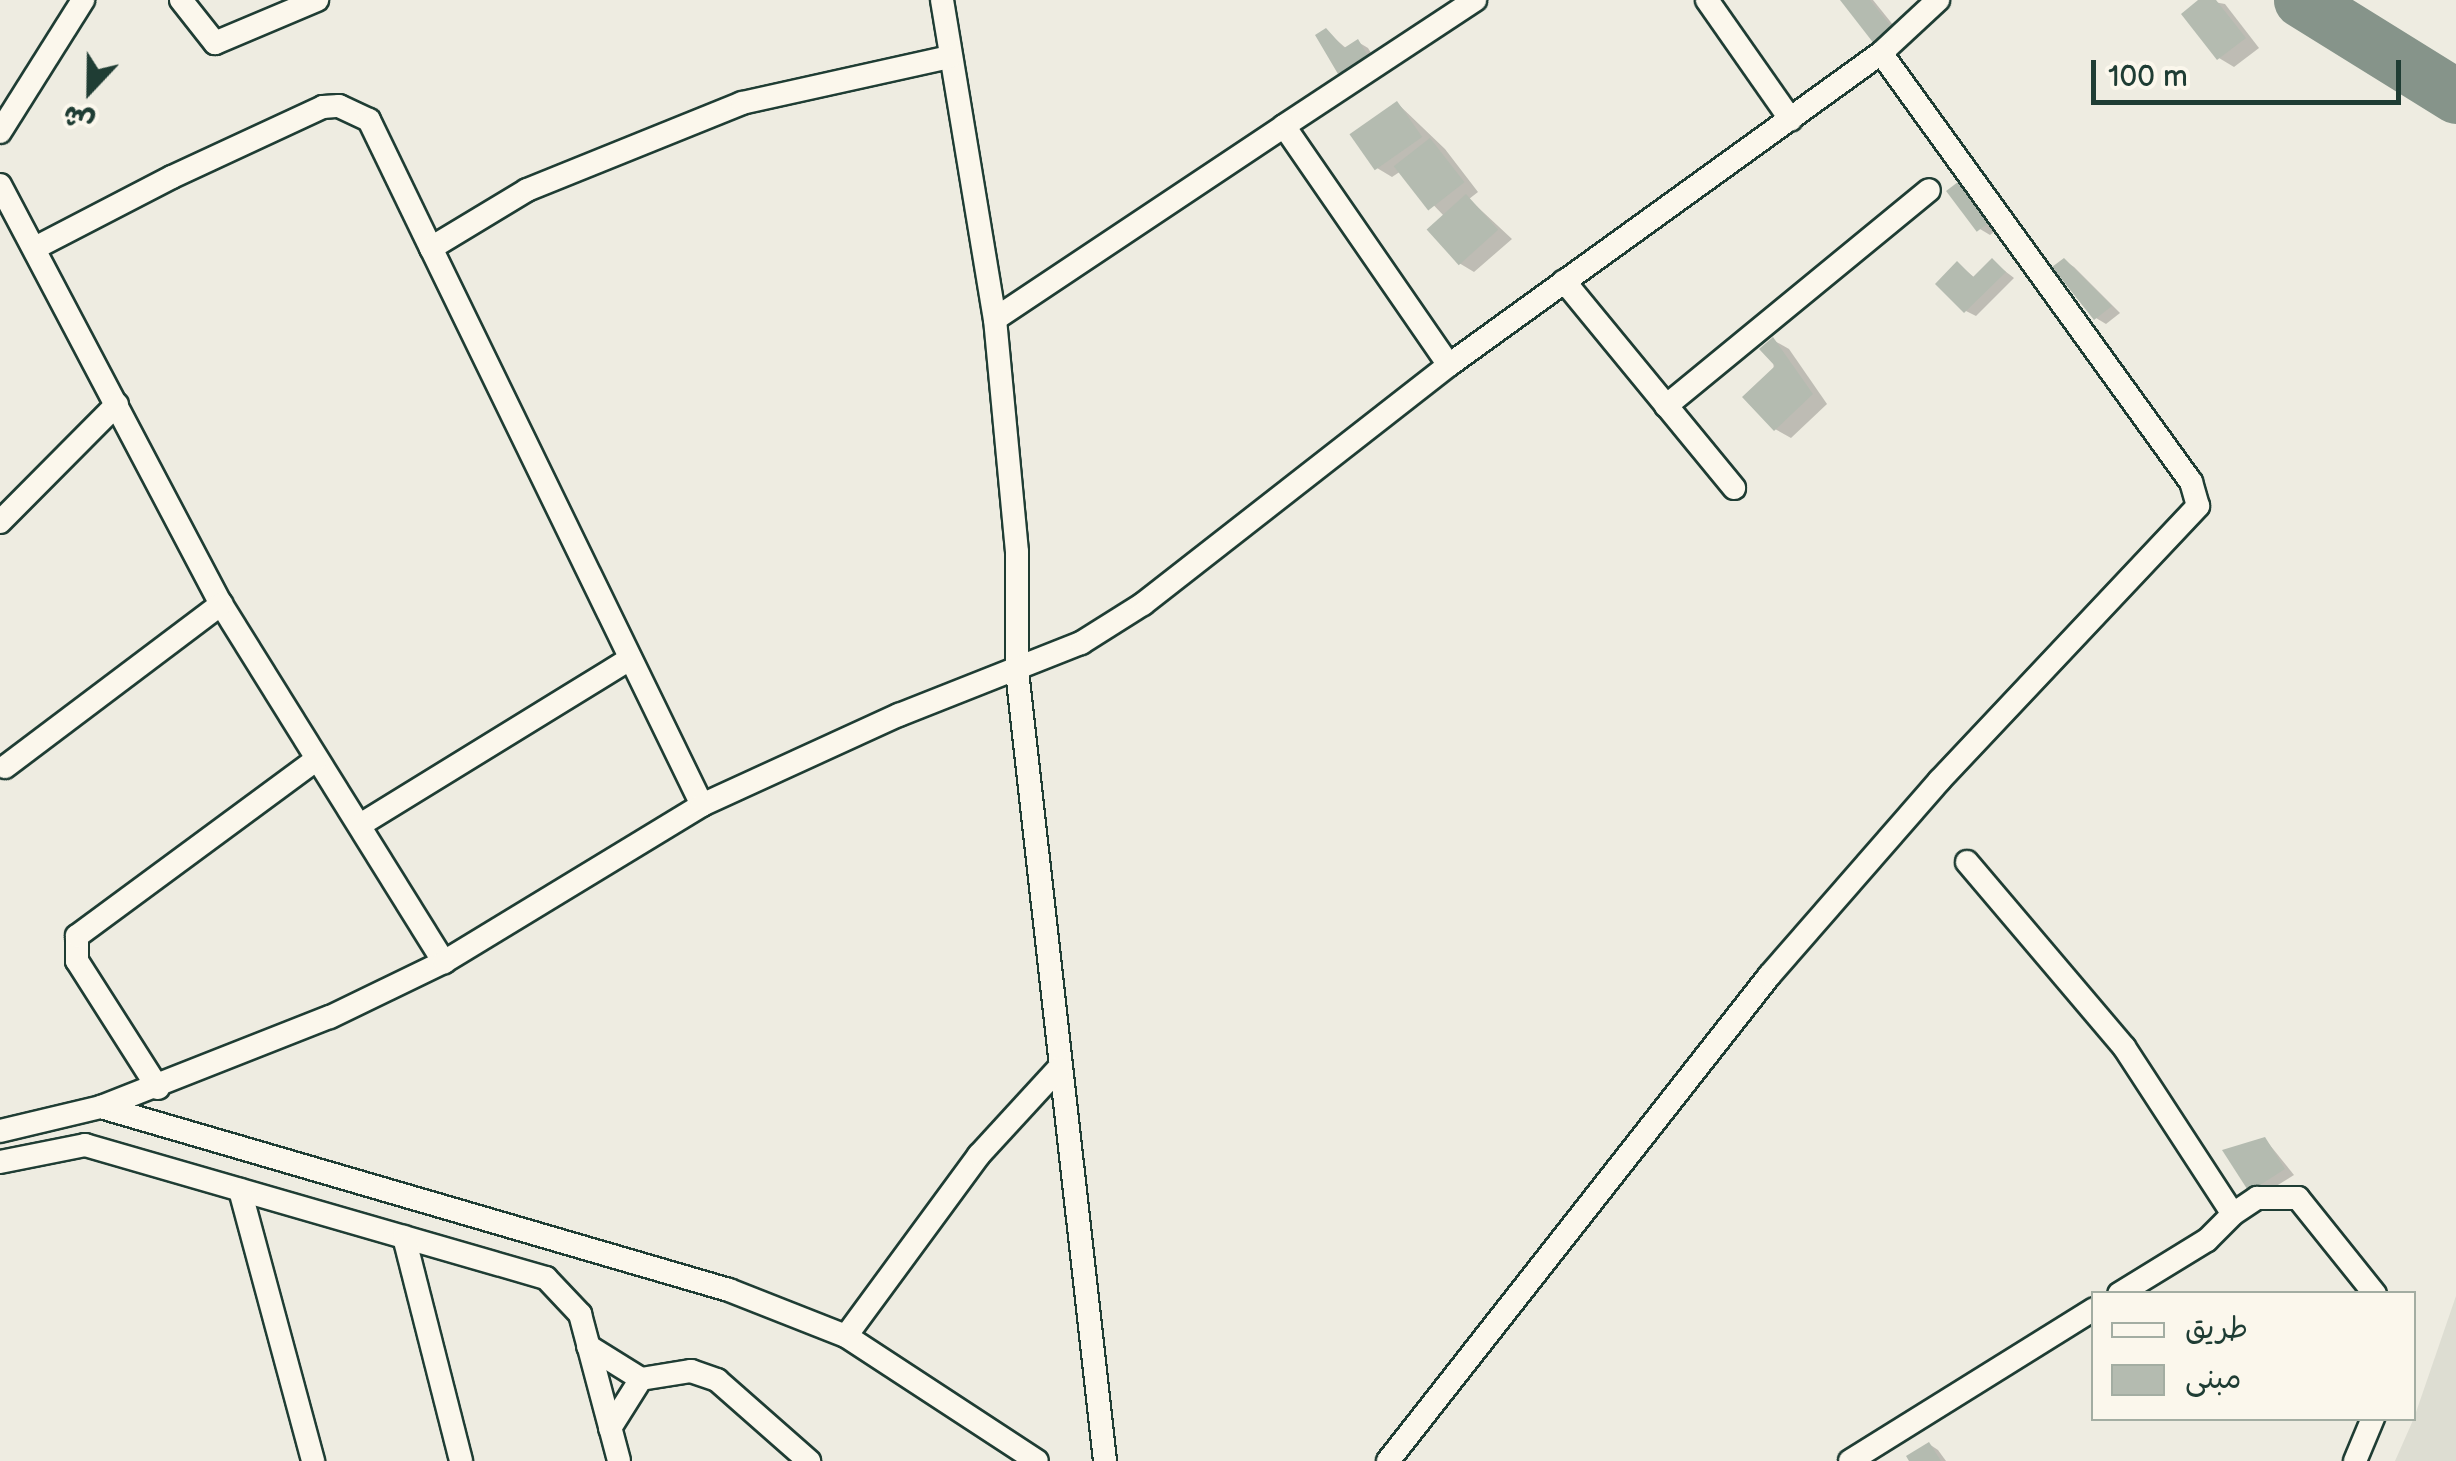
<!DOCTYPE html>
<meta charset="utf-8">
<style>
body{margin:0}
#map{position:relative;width:2456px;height:1461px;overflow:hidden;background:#eeece1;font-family:"Balsamiq Sans","Playpen Sans Arabic",sans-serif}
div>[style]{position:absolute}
.built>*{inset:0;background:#ddddd2}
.shadow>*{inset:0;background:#0003}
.taxiway>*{height:55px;margin:-27.5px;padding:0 27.5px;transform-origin:27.5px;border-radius:27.5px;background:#86948a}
.building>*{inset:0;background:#b4bbb0;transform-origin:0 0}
.roads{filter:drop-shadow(2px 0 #1f3d34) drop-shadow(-2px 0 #1f3d34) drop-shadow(0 2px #1f3d34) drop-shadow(0 -2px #1f3d34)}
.street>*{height:22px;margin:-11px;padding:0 11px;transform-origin:11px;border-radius:11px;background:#fbf7ec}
span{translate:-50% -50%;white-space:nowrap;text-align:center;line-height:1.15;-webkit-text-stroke:8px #fbf7ec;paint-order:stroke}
.legend{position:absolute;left:2091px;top:1291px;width:325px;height:130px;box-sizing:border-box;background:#fbf7ec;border:2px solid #a3ada2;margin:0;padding:12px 18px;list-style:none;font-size:30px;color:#1f3d34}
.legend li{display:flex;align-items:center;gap:20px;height:50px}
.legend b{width:50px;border:2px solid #a3ada2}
.north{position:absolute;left:40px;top:40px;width:100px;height:100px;-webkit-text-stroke:8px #fbf7ec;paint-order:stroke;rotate:202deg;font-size:28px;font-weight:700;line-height:40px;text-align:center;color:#1f3d34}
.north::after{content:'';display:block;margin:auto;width:35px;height:45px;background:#1f3d34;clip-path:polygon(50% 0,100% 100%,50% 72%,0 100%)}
.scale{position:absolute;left:2091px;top:60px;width:310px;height:45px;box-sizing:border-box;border:5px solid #1f3d34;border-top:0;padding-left:12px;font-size:30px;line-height:35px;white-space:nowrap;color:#1f3d34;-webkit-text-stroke:8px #fbf7ec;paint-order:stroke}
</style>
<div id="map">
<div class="built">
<div style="clip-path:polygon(2456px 1296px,2456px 1461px,2395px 1461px,2414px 1418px)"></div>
</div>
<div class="shadow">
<div style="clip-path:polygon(1843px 0,1873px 0,1902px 36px)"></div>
<div style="clip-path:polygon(2203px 0,2225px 4px,2259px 48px,2234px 67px,2219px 58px)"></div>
<div style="clip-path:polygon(1326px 31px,1347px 49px,1358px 42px,1368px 48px,1376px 61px,1350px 77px,1340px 72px)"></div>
<div style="clip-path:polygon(1397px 103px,1445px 149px,1478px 192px,1469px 199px,1512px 239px,1474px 272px,1459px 263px,1444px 216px,1401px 171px,1392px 177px,1377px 168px)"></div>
<div style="clip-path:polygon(1976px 184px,2005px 223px,1990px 235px,1980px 229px)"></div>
<div style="clip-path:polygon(1992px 261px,2014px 278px,1976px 316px,1966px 311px,1958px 264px,1975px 278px)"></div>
<div style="clip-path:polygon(2065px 261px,2074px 267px,2120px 313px,2106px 324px,2096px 318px)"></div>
<div style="clip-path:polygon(1773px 340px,1789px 349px,1827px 404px,1791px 438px,1775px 429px)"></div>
<div style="clip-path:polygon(2265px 1139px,2294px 1175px,2260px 1196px,2250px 1190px)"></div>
<div style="clip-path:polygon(1929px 1444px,1938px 1450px,1946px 1461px,1912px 1461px)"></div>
</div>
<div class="taxiway">
<div style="left:2301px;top:0;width:182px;rotate:31.8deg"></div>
</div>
<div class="building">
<div style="clip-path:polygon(1840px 0,1870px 0,1894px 30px,1875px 45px)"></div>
<div style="clip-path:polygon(2198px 0,2216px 0,2246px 38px,2217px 60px,2181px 14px)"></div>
<div style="clip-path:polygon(1326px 28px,1344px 48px,1358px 39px,1368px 56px,1338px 74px,1315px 35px)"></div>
<div style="left:1397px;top:101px;width:44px;height:58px;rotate:55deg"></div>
<div style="left:1430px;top:138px;width:56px;height:46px;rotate:52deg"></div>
<div style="left:1966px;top:176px;width:51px;height:25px;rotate:53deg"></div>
<div style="left:1466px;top:194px;width:48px;height:53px;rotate:48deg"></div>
<div style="clip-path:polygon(1992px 258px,2006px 272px,1964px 313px,1935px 284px,1957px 261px,1973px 277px)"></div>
<div style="clip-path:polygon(2064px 258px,2112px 306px,2094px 320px,2052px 267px)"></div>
<div style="clip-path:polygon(1773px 337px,1813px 394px,1774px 431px,1742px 397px,1775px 366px,1759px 349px)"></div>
<div style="clip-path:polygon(2265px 1137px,2285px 1169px,2249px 1192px,2222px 1150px)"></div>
<div style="clip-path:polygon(1929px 1442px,1941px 1461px,1909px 1461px,1906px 1456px)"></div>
</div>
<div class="roads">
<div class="street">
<div style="left:181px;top:0;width:55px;rotate:51.7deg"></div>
<div style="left:215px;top:43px;width:111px;rotate:-22.9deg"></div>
<div style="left:942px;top:0;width:323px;rotate:80.6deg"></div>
<div style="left:995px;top:319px;width:234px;rotate:84.6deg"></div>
<div style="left:1017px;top:552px;width:119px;rotate:90deg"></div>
<div style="left:1017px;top:671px;width:795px;rotate:83.64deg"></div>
<div style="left:1707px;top:0;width:146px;rotate:55deg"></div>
<div style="left:1284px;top:126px;width:229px;rotate:-33.4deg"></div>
<div style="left:0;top:132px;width:156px;rotate:-57.8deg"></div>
<div style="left:0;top:185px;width:474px;rotate:62.2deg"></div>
<div style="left:221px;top:604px;width:422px;rotate:58.1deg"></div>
<div style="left:35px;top:248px;width:154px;rotate:-27.4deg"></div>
<div style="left:172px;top:177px;width:166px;rotate:-24.9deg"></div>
<div style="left:323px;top:107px;width:16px;rotate:-4deg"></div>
<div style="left:339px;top:106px;width:33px;rotate:25deg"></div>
<div style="left:369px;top:120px;width:142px;rotate:64.2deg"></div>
<div style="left:1564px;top:281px;width:268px;rotate:50.6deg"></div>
<div style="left:995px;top:319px;width:348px;rotate:-33.7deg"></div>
<div style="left:1284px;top:126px;width:290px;rotate:55.4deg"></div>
<div style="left:1666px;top:406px;width:340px;rotate:-39.4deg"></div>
<div style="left:0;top:522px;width:166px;rotate:-45.2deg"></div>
<div style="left:5px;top:767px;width:271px;rotate:-37deg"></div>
<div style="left:702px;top:805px;width:619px;rotate:-115.94deg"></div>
<div style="left:431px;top:248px;width:112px;rotate:-31.1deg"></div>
<div style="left:527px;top:190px;width:232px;rotate:-22deg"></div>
<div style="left:742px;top:103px;width:213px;rotate:-12.5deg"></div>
<div style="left:360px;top:825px;width:315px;rotate:-31.6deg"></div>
<div style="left:1967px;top:862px;width:243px;rotate:49.7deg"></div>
<div style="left:2124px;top:1047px;width:199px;rotate:56.9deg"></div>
<div style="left:2233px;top:1214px;width:37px;rotate:135deg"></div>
<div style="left:2207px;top:1240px;width:103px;rotate:148.5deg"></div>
<div style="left:158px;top:1088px;width:151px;rotate:-122.5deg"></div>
<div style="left:77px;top:961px;width:25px;rotate:-90deg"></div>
<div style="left:77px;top:936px;width:295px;rotate:-36.4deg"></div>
<div style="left:101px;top:1107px;width:246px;rotate:-21.5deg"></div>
<div style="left:330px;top:1017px;width:127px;rotate:-25.8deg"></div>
<div style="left:444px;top:962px;width:302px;rotate:-31.3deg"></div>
<div style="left:702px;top:805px;width:217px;rotate:-24.6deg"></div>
<div style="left:899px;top:715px;width:196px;rotate:-21.6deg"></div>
<div style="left:1081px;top:643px;width:73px;rotate:-32.2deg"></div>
<div style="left:1143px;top:604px;width:388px;rotate:-38deg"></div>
<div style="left:1449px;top:365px;width:533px;rotate:-35.84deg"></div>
<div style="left:1881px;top:53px;width:78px;rotate:-42.9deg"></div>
<div style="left:0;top:1131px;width:104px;rotate:-13.4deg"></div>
<div style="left:101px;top:1107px;width:654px;rotate:16.25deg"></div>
<div style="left:729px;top:1290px;width:126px;rotate:21.5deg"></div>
<div style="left:846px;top:1336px;width:228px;rotate:33.2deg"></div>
<div style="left:0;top:1162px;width:87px;rotate:-11.3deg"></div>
<div style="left:85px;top:1145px;width:480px;rotate:16.1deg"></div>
<div style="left:546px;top:1278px;width:50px;rotate:46.6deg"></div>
<div style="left:580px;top:1314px;width:152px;rotate:75.1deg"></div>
<div style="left:240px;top:1190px;width:281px;rotate:74.9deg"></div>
<div style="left:2233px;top:1214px;width:29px;rotate:-34deg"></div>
<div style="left:2257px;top:1198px;width:41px"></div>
<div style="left:2298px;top:1198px;width:123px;rotate:51.3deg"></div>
<div style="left:404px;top:1237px;width:231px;rotate:75.7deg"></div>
<div style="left:846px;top:1336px;width:225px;rotate:-53.7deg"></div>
<div style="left:979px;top:1155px;width:118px;rotate:-47.4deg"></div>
<div style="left:588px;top:1346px;width:62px;rotate:31.9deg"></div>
<div style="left:610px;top:1428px;width:58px;rotate:-57.7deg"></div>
<div style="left:641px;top:1379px;width:51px;rotate:-9.1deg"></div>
<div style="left:691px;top:1371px;width:28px;rotate:19deg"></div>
<div style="left:717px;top:1380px;width:123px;rotate:41.4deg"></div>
<div style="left:1388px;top:1461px;width:617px;rotate:-51.85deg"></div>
<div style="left:1769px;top:976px;width:259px;rotate:-48.9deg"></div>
<div style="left:1939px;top:781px;width:378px;rotate:-46.7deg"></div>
<div style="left:2198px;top:506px;width:25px;rotate:-106deg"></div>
<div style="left:2191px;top:482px;width:529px;rotate:-125.85deg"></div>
<div style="left:1850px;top:1461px;width:287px;rotate:-31.9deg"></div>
<div style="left:2355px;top:1461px;width:47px;rotate:-67.3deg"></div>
</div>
</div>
<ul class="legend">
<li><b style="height:12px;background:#fbf7ec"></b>طريق</li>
<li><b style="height:28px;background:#b4bbb0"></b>مبنى</li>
</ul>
<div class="north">ش</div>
<div class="scale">100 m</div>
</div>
